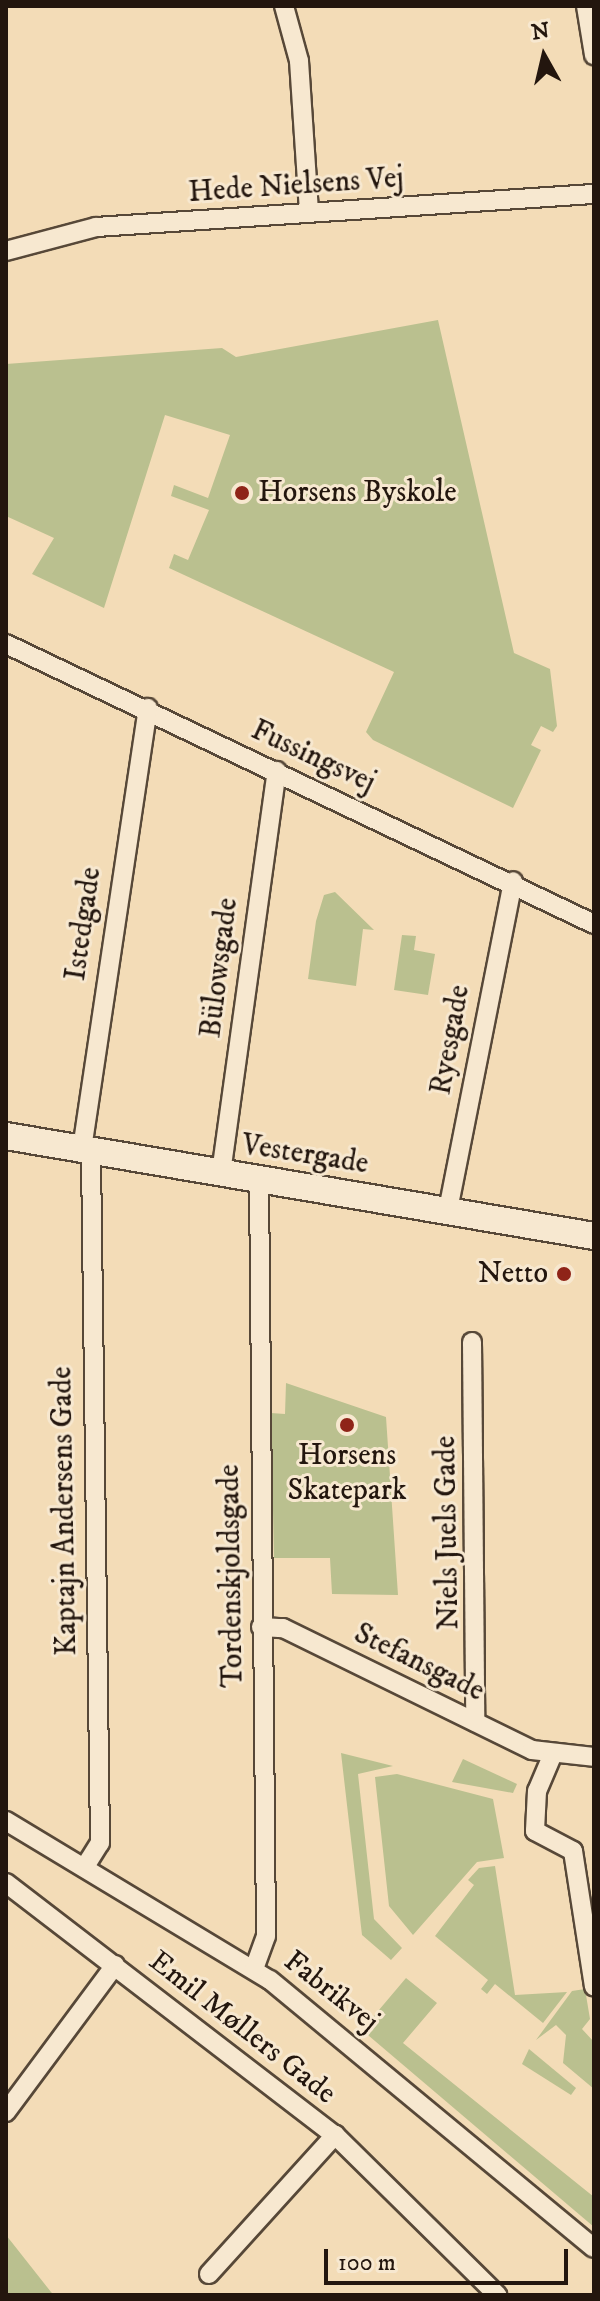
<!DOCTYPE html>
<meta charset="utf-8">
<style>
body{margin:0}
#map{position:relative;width:600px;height:2301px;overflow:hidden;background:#f3dcb7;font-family:"IM FELL DW Pica",serif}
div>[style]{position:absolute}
.green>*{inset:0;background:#bac08f}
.roads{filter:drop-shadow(2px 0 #574838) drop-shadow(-2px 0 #574838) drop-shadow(0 2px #574838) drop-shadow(0 -2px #574838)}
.street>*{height:18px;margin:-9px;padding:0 9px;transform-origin:9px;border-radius:9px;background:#f7e8d0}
.secondary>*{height:26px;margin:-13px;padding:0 13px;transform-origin:13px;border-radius:13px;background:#f7e8d0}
.dots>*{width:22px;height:22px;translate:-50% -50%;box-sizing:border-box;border:4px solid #f7e8d0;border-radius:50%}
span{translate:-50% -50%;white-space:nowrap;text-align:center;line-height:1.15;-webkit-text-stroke:6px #f7e8d0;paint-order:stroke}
.street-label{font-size:30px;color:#23160e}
.poi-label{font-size:30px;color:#23160e}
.left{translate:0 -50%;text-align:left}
.right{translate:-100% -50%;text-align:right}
.frame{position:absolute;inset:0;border:8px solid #23160e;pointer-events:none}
.north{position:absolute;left:504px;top:16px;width:80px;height:80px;-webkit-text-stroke:6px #f7e8d0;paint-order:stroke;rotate:352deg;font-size:22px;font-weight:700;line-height:32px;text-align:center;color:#23160e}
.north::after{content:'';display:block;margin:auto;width:28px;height:36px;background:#23160e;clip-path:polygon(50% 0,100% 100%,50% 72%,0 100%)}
.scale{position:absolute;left:324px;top:2249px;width:244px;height:36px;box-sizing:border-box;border:4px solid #23160e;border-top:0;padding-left:10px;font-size:24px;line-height:28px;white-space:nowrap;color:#23160e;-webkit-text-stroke:6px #f7e8d0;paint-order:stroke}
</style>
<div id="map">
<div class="green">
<div style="clip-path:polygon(438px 320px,514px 653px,550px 669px,557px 726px,553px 732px,541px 726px,531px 745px,541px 750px,513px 808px,373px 740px,366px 732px,394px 672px,169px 568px,174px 554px,188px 560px,209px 510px,171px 496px,174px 485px,208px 498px,230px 435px,165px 415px,104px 608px,32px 574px,54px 538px,6px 516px,6px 364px,222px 348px,236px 357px)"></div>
<div style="clip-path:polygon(335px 892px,374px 930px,363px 929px,356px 986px,308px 979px,316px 921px,324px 895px)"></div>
<div style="clip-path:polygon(402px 935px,416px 936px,414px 950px,435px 954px,428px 995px,394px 990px)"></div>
<div style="clip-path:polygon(286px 1383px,386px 1417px,398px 1595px,332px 1594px,330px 1558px,274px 1558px,271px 1413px,285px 1414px)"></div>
<div style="clip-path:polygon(341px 1753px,393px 1766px,358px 1774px,374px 1919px,402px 1948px,391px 1960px,362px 1935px)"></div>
<div style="clip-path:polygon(463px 1759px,517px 1784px,513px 1793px,452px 1782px)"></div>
<div style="clip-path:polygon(397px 1774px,493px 1799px,504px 1858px,477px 1862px,413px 1935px,389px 1906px,375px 1777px)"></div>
<div style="clip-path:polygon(495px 1866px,515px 1995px,567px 1992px,543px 2023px,495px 1984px,487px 1994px,481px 1989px,488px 1980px,435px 1936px,474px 1885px,468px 1880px,479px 1868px)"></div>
<div style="clip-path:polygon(406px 1978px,437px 2003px,403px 2043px,594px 2197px,594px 2227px,362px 2030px)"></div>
<div style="clip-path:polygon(585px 1989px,590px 2019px,582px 2029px,594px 2042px,594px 2089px,563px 2063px,566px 2035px,556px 2025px,536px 2040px,572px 1991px)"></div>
<div style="clip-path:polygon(529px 2049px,576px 2088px,571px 2095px,522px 2064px)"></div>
<div style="clip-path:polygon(6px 2235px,51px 2292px,54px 2295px,6px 2295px)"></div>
</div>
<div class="roads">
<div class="street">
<div style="left:284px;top:6px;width:57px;rotate:74.7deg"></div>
<div style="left:299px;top:61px;width:152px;rotate:86.2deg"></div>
<div style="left:586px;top:6px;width:50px;rotate:80.7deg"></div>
<div style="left:6px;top:251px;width:93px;rotate:-14.9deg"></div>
<div style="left:96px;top:227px;width:499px;rotate:-3.8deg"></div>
<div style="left:6px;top:644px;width:651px;rotate:25.46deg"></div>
<div style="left:82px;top:1149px;width:446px;rotate:-81.5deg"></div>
<div style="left:221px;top:1173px;width:406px;rotate:-82.1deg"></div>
<div style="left:448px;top:1210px;width:335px;rotate:-78.8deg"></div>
<div style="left:472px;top:1342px;width:380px;rotate:89.5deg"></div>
<div style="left:261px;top:1627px;width:22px;rotate:3deg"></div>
<div style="left:283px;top:1628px;width:277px;rotate:26.1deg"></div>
<div style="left:532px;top:1750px;width:62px;rotate:6.4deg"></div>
<div style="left:552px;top:1756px;width:38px;rotate:113deg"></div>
<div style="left:537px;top:1791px;width:40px;rotate:92.9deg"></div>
<div style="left:535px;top:1831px;width:43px;rotate:27.8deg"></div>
<div style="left:573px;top:1851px;width:137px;rotate:81.2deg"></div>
<div style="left:6px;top:1821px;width:308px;rotate:31.1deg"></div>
<div style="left:270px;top:1980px;width:420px;rotate:39.6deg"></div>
<div style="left:86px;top:1865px;width:26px;rotate:-58deg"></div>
<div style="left:100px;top:1843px;width:692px;rotate:-90.75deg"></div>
<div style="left:6px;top:1883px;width:414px;rotate:37.5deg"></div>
<div style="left:335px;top:2135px;width:228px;rotate:44.6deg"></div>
<div style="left:254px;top:1969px;width:35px;rotate:-70deg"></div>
<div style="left:266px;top:1936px;width:756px;rotate:-90.53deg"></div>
<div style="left:6px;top:2112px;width:183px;rotate:-53.4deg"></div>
<div style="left:209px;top:2274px;width:188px;rotate:-47.8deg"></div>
</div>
<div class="secondary">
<div style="left:6px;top:1136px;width:596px;rotate:9.65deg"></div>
</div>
</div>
<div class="dots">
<div style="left:242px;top:493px;background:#8f2418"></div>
<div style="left:564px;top:1274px;background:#8f2418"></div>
<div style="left:347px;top:1425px;background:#8f2418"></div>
</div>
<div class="street-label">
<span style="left:296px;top:186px;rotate:-4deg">Hede Nielsens Vej</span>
<span style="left:313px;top:757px;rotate:25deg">Fussingsvej</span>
<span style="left:84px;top:924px;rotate:-82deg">Istedgade</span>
<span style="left:220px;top:968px;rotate:-83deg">Bülowsgade</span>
<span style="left:451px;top:1040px;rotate:-80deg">Ryesgade</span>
<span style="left:305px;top:1155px;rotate:9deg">Vestergade</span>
<span style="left:65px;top:1511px;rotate:-91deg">Kaptajn Andersens Gade</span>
<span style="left:448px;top:1533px;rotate:-91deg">Niels Juels Gade</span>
<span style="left:232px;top:1576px;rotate:-91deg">Tordenskjoldsgade</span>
<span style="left:419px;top:1663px;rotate:26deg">Stefansgade</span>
<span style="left:331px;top:1992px;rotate:38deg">Fabrikvej</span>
<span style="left:242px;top:2028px;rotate:38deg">Emil Møllers Gade</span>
</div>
<div class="poi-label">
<span class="left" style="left:258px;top:493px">Horsens Byskole</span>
<span class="right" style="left:548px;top:1274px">Netto</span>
<span style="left:347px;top:1473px">Horsens<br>Skatepark</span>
</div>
<div class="frame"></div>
<div class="north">N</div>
<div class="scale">100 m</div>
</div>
